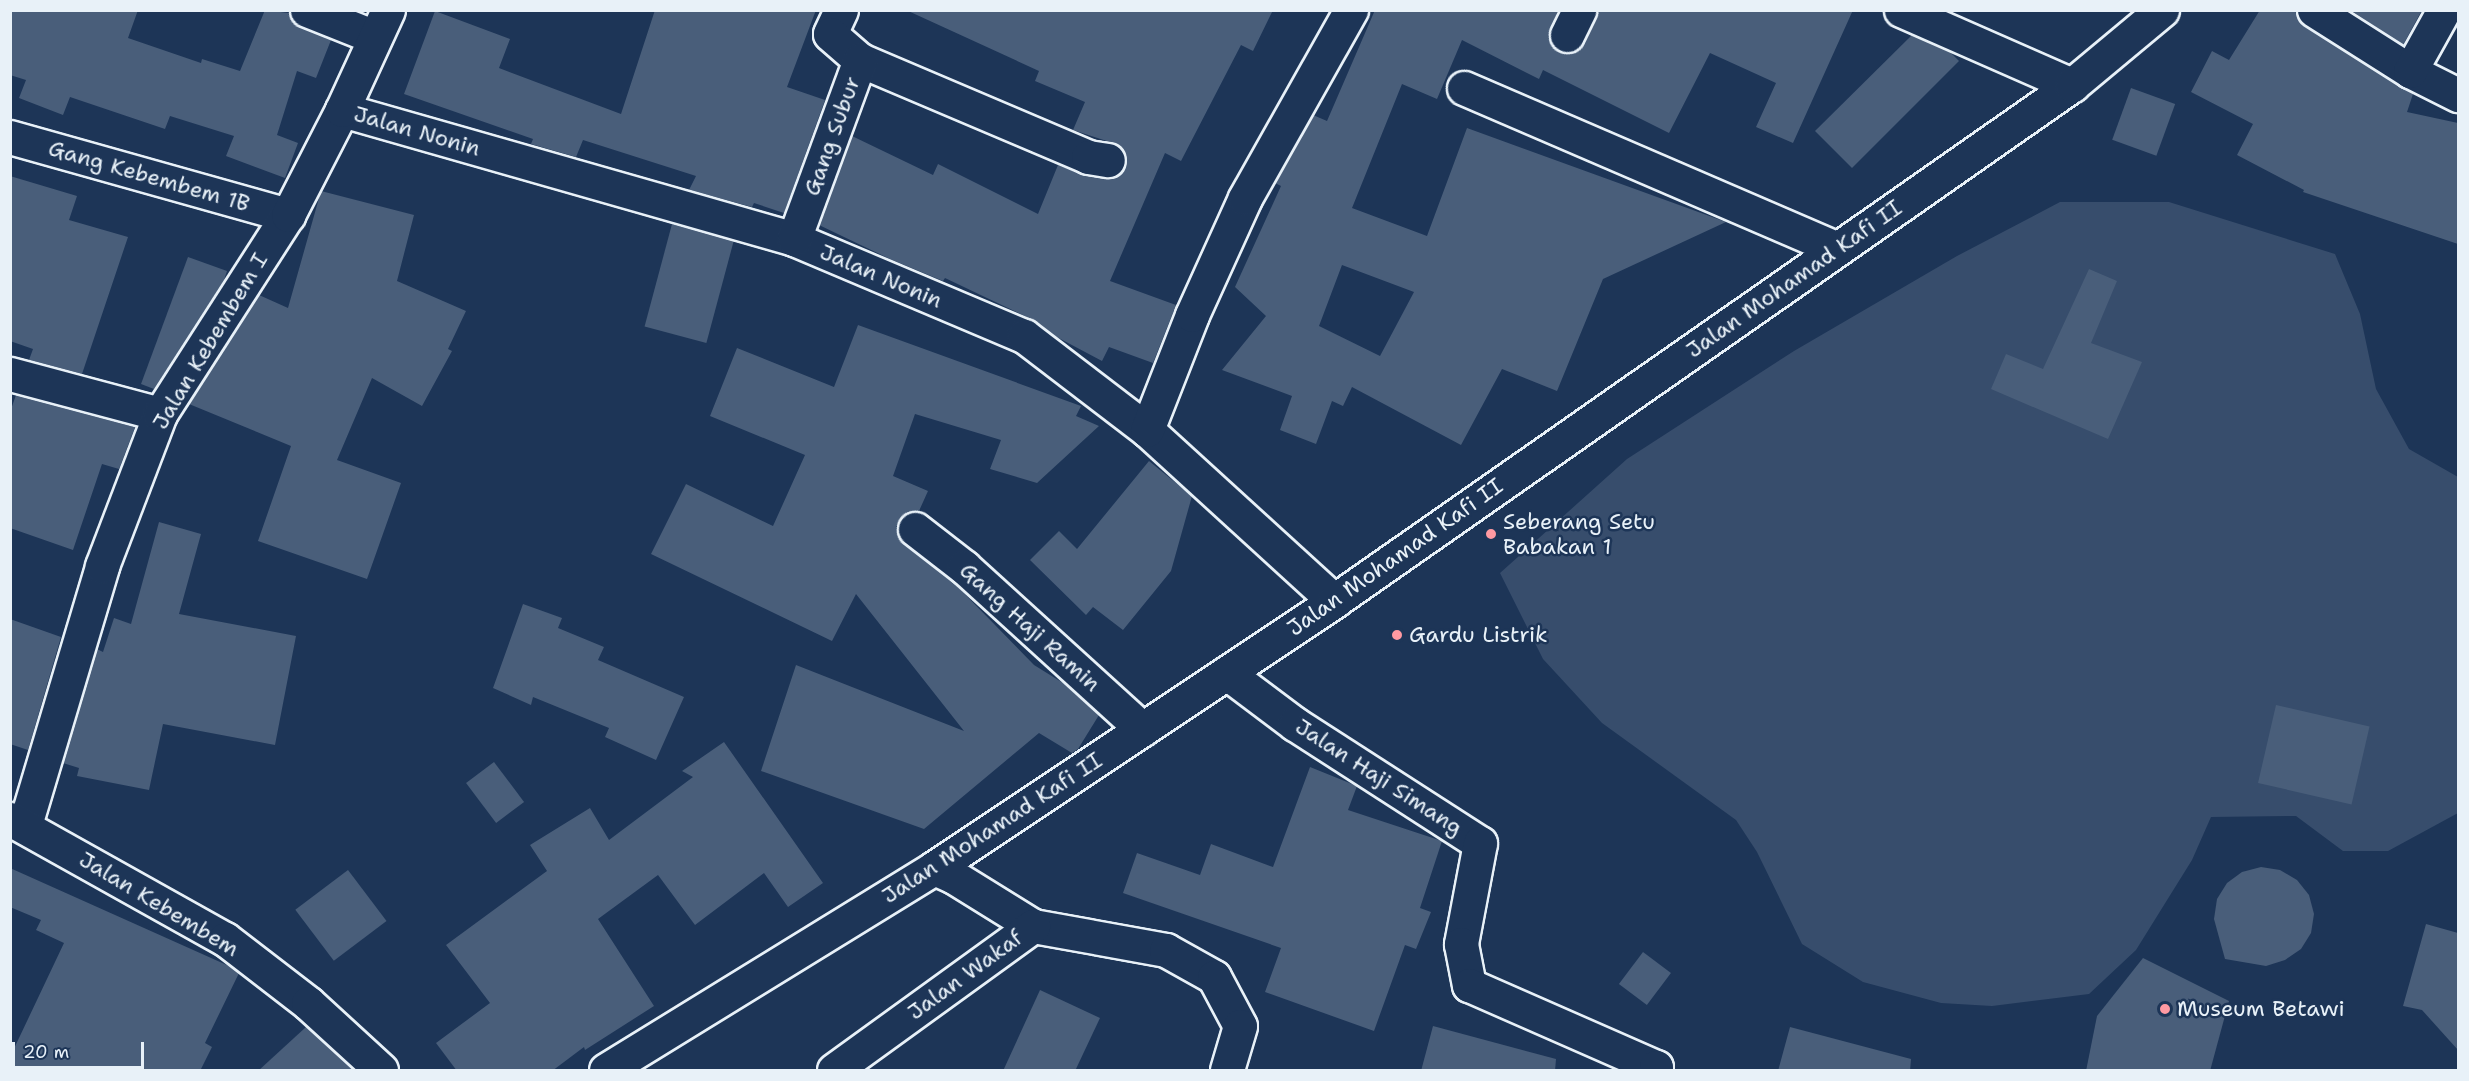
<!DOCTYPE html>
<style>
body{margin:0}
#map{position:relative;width:2469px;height:1081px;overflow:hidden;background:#1d3557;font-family:"Shantell Sans",sans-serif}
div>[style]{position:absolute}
.green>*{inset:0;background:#374d6c}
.building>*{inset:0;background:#495e7a;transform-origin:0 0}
.roads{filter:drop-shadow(2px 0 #e8f1f8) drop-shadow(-2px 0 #e8f1f8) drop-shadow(0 2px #e8f1f8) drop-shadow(0 -2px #e8f1f8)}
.minor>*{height:33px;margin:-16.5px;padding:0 16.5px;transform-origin:16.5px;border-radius:16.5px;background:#1d3557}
.tertiary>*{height:33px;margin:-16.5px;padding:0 16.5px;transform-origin:16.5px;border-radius:16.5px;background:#1d3557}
.secondary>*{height:33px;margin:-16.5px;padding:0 16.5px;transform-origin:16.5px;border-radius:16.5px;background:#1d3557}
.dots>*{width:16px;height:16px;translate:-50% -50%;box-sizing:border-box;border:3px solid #1d3557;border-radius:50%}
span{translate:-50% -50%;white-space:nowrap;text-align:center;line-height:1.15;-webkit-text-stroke:5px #1d3557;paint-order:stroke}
.street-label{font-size:22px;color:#e8f1f8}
.poi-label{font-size:22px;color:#e8f1f8}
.left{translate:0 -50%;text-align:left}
.frame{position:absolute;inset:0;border:12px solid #e8f1f8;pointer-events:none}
.scale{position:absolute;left:12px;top:1042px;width:132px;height:27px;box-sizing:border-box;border:3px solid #e8f1f8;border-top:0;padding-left:8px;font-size:18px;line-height:21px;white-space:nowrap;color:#e8f1f8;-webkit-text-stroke:4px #1d3557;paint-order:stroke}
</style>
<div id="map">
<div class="green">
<div style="clip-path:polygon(2060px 202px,2169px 202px,2335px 254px,2360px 314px,2376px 389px,2409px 449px,2458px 477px,2458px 813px,2388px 851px,2343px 851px,2296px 816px,2211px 817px,2192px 860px,2136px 950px,2089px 994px,1992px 1006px,1941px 1003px,1863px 982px,1802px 944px,1757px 852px,1736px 820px,1602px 723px,1543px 659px,1500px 573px,1627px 459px,1794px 351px,1957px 256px)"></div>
</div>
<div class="building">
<div style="clip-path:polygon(10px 10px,138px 10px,128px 38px,201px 63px,202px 59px,240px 71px,265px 10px,288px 13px,292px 21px,300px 27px,331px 40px,316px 78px,297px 71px,277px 135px,298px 143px,285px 178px,226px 156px,234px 136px,170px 116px,165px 129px,70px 97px,63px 115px,19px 98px,26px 80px,10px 75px)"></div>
<div style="clip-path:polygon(655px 10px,816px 10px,787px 87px,825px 100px,784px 213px,754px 203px,752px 207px,689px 190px,696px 176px,583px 140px,576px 157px,531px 144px,533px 139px,404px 94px,435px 11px,510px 39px,499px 68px,621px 114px)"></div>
<div style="clip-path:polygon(906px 10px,1273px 10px,1253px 51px,1241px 45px,1181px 161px,1165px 153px,1110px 281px,1176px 305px,1153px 363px,1109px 347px,1102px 361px,1053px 335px,1031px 319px,945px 278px,943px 281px,890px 259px,819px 225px,852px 136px,933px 175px,938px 164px,1038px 214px,1058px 165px,1081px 174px,1106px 179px,1115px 177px,1122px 172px,1126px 163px,1125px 153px,1119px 145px,1073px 130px,1085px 102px,1035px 81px,1039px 71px)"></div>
<div style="clip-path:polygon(evenodd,1375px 10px,1558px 10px,1548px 37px,1551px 45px,1558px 52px,1568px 54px,1577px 51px,1584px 44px,1597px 10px,1853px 10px,1793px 143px,1756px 127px,1776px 83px,1710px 53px,1669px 133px,1543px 70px,1539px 79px,1462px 40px,1437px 99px,1402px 84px,1352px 208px,1427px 236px,1467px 128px,1726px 222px,1603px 279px,1557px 391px,1502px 369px,1461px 445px,1352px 387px,1343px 406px,1332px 401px,1316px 444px,1280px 430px,1292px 396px,1222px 370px,1266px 316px,1235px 287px,1281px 186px,1275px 183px,1313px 115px,1327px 121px,1375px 10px,1342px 265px,1414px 292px,1380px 356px,1319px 326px,1342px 265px)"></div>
<div style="clip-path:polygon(2260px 10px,2295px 10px,2298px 19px,2304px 26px,2413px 94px,2407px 112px,2458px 123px,2458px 244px,2303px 192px,2304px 190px,2237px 155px,2253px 124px,2191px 92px,2212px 51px,2229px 60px)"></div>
<div style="clip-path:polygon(2350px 10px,2422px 10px,2403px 45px)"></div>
<div style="clip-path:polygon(1912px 35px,1950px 52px,1959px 61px,1852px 168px,1815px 131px)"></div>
<div style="left:2131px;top:88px;width:47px;height:55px;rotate:20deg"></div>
<div style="clip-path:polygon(10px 176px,77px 196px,69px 220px,128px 237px,82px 374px,29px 360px,33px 349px,10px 341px)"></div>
<div style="clip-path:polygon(321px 191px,414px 215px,397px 281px,466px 311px,448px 349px,452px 351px,422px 406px,372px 378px,337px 460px,401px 483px,367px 579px,258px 541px,291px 446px,189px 404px,259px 295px,288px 308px)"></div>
<div style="left:672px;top:224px;width:64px;height:106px;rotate:15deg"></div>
<div style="clip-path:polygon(188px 257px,227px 271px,224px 280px,154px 389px,141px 384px)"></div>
<div style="clip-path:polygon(2089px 269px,2117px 281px,2091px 343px,2142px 362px,2108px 439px,1991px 389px,2006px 354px,2043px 369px)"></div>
<div style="clip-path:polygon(858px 325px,1081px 406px,1076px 416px,1099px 426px,1037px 483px,990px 469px,1001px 440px,915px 414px,893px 476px,928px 491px,919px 511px,908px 511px,900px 518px,896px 527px,898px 537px,952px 581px,1034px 665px,1063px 683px,1099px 715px,1078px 749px,1072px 753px,1039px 733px,924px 829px,761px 771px,796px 665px,964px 731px,856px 594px,832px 641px,651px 554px,686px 484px,773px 526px,805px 455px,710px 416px,737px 348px,834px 387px)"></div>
<div style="clip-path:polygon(16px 395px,135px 427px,119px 469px,102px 464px,73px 550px,10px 528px,10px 412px)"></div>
<div style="clip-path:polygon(1149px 461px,1192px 496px,1171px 571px,1123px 630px,1093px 607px,1086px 615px,1030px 560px,1059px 531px,1077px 549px)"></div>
<div style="clip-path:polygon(159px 522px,201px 534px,179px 614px,296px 636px,275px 745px,163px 724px,149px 790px,77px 776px,79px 768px,63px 763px,97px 649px,103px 652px,114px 618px,131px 624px)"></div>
<div style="clip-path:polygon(523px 604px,562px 618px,558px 628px,604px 647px,598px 660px,684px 697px,656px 760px,605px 737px,609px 728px,533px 697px,531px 705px,493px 688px)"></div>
<div style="clip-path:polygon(10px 619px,61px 637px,28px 750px,10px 744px)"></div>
<div style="left:2276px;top:705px;width:96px;height:80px;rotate:13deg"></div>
<div style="clip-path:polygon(724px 742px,823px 883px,788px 907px,764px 873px,695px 925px,658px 875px,598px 919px,654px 1006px,585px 1050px,584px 1047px,552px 1071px,457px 1071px,436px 1043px,490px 1003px,446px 945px,547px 871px,530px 845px,590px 808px,609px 840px,693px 777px,682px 771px)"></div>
<div style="left:494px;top:762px;width:50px;height:35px;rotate:53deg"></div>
<div style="clip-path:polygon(1310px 767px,1357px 786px,1348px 810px,1442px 841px,1420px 908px,1431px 912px,1416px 949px,1405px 945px,1374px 1031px,1265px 992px,1281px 948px,1123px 893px,1137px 853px,1200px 875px,1211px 844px,1273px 867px)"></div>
<div style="clip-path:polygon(2261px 867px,2280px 870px,2297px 880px,2309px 895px,2314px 914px,2311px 933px,2301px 949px,2285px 960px,2266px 966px,2225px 959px,2214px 919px,2217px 899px,2227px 883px,2242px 872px)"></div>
<div style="clip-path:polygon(10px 868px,229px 966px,239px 973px,205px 1043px,212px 1047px,200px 1071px,10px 1071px,10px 1057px,64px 943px,36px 930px,41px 920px,10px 907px)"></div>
<div style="left:348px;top:870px;width:64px;height:66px;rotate:53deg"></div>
<div style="clip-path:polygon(2426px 924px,2458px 933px,2458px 1050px,2422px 1010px,2403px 1006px)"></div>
<div style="left:1643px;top:952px;width:35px;height:40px;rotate:37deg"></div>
<div style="clip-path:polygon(2143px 958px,2229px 1001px,2210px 1071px,2086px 1071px,2097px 1016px)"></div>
<div style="clip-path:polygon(1040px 990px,1100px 1018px,1075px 1071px,1003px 1071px)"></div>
<div style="clip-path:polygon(1433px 1026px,1556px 1059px,1555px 1071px,1421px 1071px)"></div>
<div style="clip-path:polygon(306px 1027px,354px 1071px,258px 1071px)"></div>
<div style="clip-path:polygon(1790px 1027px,1911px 1059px,1910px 1071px,1778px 1071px)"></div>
</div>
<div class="roads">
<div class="minor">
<div style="left:307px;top:10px;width:73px;rotate:21.7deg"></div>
<div style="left:841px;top:10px;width:26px;rotate:115deg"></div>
<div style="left:830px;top:34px;width:40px;rotate:41deg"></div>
<div style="left:860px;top:60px;width:248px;rotate:23deg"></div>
<div style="left:1088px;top:157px;width:20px;rotate:9deg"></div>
<div style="left:1901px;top:10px;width:187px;rotate:23.7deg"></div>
<div style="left:2314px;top:10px;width:114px;rotate:32.4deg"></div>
<div style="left:2410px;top:71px;width:54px;rotate:26.6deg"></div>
<div style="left:1567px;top:35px;width:28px;rotate:-64deg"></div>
<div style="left:2410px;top:71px;width:70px;rotate:-60.9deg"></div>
<div style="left:1464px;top:88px;width:406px;rotate:23.3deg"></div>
<div style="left:342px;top:110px;width:470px;rotate:15.9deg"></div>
<div style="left:794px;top:239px;width:250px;rotate:22.9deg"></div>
<div style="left:1024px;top:336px;width:155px;rotate:37.4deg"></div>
<div style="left:1147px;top:430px;width:253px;rotate:42.4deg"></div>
<div style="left:10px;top:137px;width:289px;rotate:15.7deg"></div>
<div style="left:794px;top:239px;width:191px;rotate:-69.8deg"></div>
<div style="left:10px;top:374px;width:155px;rotate:14.9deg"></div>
<div style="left:1147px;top:430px;width:123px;rotate:-68.6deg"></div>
<div style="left:1192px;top:315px;width:128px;rotate:-65.6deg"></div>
<div style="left:1245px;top:198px;width:216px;rotate:-60.6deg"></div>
<div style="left:915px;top:529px;width:62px;rotate:37.8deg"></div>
<div style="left:964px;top:567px;width:241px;rotate:42.3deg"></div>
<div style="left:1227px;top:673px;width:85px;rotate:36.9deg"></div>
<div style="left:1295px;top:724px;width:220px;rotate:32.8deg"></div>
<div style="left:1480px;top:843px;width:103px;rotate:100.7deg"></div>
<div style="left:1461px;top:944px;width:42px;rotate:79deg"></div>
<div style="left:1469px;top:985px;width:204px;rotate:23.7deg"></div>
<div style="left:1656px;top:1067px;width:3px;rotate:90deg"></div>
<div style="left:25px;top:825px;width:270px;rotate:-73.4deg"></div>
<div style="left:102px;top:566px;width:163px;rotate:-69.1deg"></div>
<div style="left:160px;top:414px;width:237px;rotate:-57.3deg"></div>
<div style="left:288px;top:215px;width:118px;rotate:-62.8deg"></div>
<div style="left:342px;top:110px;width:110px;rotate:-65.3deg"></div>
<div style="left:934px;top:868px;width:22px;rotate:24deg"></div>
<div style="left:954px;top:877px;width:93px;rotate:31.8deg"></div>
<div style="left:1033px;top:926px;width:135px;rotate:10.2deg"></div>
<div style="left:1166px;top:950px;width:55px;rotate:29.4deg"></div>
<div style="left:1214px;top:977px;width:55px;rotate:62deg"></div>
<div style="left:1240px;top:1026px;width:46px;rotate:106.5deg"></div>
<div style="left:834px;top:1070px;width:246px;rotate:-35.9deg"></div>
</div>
<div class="tertiary">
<div style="left:10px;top:819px;width:246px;rotate:29.2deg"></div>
<div style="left:225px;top:939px;width:105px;rotate:37.6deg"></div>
<div style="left:308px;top:1003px;width:99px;rotate:42.5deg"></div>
</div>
<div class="secondary">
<div style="left:606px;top:1070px;width:385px;rotate:-31.6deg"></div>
<div style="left:934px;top:868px;width:481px;rotate:-33.7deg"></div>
<div style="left:1334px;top:601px;width:900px;rotate:-34.96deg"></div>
<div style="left:2072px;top:85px;width:117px;rotate:-39.8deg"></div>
</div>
</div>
<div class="dots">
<div style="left:1491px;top:534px;background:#ff9aa2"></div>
<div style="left:1397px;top:635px;background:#ff9aa2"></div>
<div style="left:2165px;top:1009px;background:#ff9aa2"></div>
</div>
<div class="street-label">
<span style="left:417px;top:131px;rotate:16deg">Jalan Nonin</span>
<span style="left:832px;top:136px;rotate:-70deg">Gang Subur</span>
<span style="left:149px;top:176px;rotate:16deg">Gang Kebembem 1B</span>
<span style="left:881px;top:276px;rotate:23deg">Jalan Nonin</span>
<span style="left:1794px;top:279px;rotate:-35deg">Jalan Mohamad Kafi II</span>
<span style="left:210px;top:341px;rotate:-59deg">Jalan Kebembem I</span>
<span style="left:1395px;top:557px;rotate:-35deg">Jalan Mohamad Kafi II</span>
<span style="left:1030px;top:627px;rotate:42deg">Gang Haji Ramin</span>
<span style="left:1379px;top:777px;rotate:33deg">Jalan Haji Simang</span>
<span style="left:992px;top:828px;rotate:-33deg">Jalan Mohamad Kafi II</span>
<span style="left:159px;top:904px;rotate:31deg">Jalan Kebembem</span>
<span style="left:965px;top:975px;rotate:-36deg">Jalan Wakaf</span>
</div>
<div class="poi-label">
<span class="left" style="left:1503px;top:534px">Seberang Setu<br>Babakan 1</span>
<span class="left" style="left:1409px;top:635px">Gardu Listrik</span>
<span class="left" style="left:2177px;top:1009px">Museum Betawi</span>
</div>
<div class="frame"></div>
<div class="scale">20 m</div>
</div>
